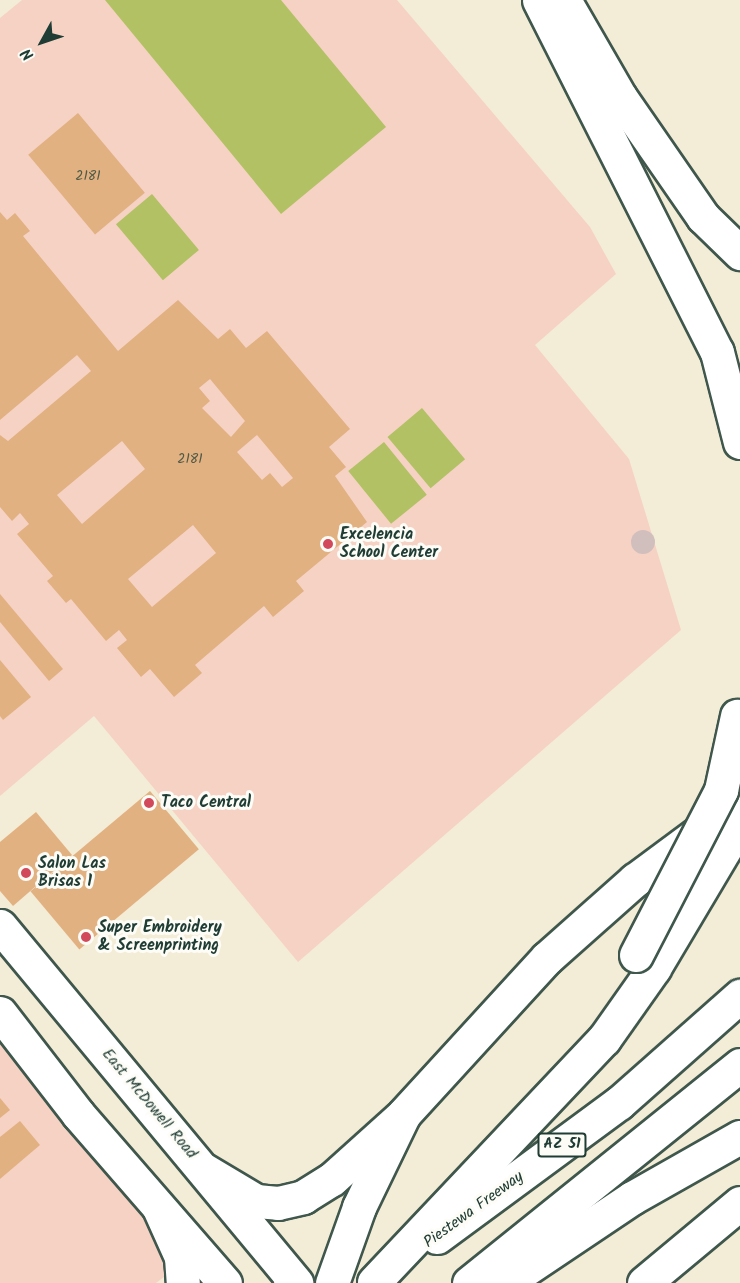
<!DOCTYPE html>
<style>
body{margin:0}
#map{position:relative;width:740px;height:1283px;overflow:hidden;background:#f3ecd6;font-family:Kalam,sans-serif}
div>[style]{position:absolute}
.built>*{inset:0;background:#f6d2c4}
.industrial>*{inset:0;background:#d1bfbe}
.round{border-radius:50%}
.green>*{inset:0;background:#b2c163;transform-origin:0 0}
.building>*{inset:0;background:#e2b181;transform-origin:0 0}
.roads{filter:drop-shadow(2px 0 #3f574c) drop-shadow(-2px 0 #3f574c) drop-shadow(0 2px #3f574c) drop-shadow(0 -2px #3f574c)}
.major>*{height:33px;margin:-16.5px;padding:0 16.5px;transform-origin:16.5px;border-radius:16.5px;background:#fff}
.highway>*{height:33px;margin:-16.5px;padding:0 16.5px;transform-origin:16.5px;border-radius:16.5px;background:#fff}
.bridges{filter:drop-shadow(2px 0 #3f574c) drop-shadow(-2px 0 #3f574c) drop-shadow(0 2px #3f574c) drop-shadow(0 -2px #3f574c)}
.highway-bridge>*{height:33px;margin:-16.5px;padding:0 16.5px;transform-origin:16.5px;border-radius:16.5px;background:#fff}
.dots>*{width:16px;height:16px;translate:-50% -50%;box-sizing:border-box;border:3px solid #fdfcf7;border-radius:50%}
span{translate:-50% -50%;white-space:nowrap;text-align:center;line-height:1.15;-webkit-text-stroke:6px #fdfcf7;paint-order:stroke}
.number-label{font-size:14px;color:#505a47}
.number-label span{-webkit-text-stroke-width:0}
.shield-label span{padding:2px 4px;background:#fdfcf7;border:2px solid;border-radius:4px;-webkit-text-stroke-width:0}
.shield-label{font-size:15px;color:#1f3d34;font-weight:700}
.poi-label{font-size:16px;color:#1f3d34;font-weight:700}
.left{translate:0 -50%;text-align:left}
.street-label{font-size:16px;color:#1f3d34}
.north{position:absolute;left:12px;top:12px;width:60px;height:60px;-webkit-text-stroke:4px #fdfcf7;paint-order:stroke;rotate:230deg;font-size:16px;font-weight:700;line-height:24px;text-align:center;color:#1f3d34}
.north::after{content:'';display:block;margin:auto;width:21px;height:27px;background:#1f3d34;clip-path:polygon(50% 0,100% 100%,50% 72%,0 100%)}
</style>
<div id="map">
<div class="built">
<div style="clip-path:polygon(22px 0,397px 0,590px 227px,616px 274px,535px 345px,629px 459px,681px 630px,298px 962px,94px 716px,0 796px,0 18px)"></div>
<div style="clip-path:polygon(0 1040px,158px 1233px,177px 1267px,156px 1283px,0 1283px)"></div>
</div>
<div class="industrial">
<div class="round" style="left:631px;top:530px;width:24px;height:24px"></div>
</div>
<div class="green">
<div style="clip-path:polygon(105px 0,281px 0,386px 127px,281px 214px)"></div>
<div style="left:152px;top:194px;width:73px;height:47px;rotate:50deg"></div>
<div style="left:422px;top:408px;width:67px;height:45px;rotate:50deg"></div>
<div style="left:384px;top:442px;width:68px;height:46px;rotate:51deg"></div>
</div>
<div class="building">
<div style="left:78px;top:113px;width:104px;height:65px;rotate:50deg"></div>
<div style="clip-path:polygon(evenodd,0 212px,7px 220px,15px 213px,30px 231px,23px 236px,118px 351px,178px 300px,218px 339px,230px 329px,246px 348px,267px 331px,350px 429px,329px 447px,346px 467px,335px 476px,367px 522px,296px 581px,304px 591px,273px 617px,264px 606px,195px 665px,202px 673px,174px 697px,150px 669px,141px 677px,117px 648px,127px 640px,119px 630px,106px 641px,71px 599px,66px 603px,47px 581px,53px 576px,17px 534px,29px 524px,20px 513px,12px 521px,0 507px,0 435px,8px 441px,91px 371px,77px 355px,0 420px,0 212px,210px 379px,245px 421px,231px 437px,202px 408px,210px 401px,199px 388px,210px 379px,0 212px,257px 435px,293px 478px,282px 487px,270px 473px,262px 480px,237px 452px,257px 435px,0 212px,122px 441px,145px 469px,82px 524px,57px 495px,122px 441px,0 212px,193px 525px,216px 553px,152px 607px,128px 579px,193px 525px)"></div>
<div style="clip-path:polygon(0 594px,63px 669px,49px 681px,0 622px)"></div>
<div style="clip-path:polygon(0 660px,31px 697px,3px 720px,0 716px)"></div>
<div style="left:150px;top:791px;width:76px;height:156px;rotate:50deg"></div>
<div style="clip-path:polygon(36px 812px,72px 855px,13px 906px,0 891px,0 842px)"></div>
<div style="clip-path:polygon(0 1098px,10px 1110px,0 1118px)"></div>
<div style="clip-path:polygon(20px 1121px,40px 1145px,0 1179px,0 1137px)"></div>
</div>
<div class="roads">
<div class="major">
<div style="left:0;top:926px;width:464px;rotate:50.3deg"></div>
<div style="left:0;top:1013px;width:128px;rotate:52.3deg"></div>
<div style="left:78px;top:1114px;width:224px;rotate:49deg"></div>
</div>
<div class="highway">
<div style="left:539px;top:0;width:394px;rotate:63.2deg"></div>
<div style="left:717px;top:352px;width:93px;rotate:75.7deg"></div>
<div style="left:564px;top:0;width:112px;rotate:60deg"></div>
<div style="left:620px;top:97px;width:146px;rotate:55.3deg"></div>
<div style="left:703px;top:217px;width:52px;rotate:44.2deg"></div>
<div style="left:204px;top:1170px;width:61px;rotate:30.8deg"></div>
<div style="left:256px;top:1201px;width:22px;rotate:5deg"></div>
<div style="left:278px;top:1203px;width:26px;rotate:-13deg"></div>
<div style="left:303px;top:1197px;width:34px;rotate:-32deg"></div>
<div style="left:332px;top:1179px;width:96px;rotate:-42deg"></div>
<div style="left:403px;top:1115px;width:213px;rotate:-47.5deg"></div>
<div style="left:547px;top:958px;width:118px;rotate:-41.6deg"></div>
<div style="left:635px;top:880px;width:131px;rotate:-36.6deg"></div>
<div style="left:159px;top:1208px;width:54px;rotate:65.8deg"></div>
<div style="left:181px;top:1257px;width:26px;rotate:86deg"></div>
<div style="left:437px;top:1237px;width:226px;rotate:-36.4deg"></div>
<div style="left:619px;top:1103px;width:162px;rotate:-41.5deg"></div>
<div style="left:289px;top:1275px;width:8px;rotate:76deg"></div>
<div style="left:374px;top:1282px;width:335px;rotate:-46.6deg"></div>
<div style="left:604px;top:1039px;width:87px;rotate:-54.8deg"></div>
<div style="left:654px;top:968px;width:169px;rotate:-59.3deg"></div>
<div style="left:332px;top:1283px;width:81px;rotate:-70.4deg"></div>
<div style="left:359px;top:1207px;width:101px;rotate:-64.2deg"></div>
<div style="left:469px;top:1283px;width:348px;rotate:-38.8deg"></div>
<div style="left:505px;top:1283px;width:153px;rotate:-33.8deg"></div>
<div style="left:632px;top:1198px;width:124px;rotate:-29.5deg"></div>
<div style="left:644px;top:1283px;width:125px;rotate:-39.8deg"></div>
</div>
</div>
<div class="bridges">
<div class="highway-bridge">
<div style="left:636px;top:955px;width:186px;rotate:-62.7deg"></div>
<div style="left:721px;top:790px;width:76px;rotate:-77.8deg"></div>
</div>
</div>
<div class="dots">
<div style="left:328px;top:544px;background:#d1495b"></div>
<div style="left:149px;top:803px;background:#d1495b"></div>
<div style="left:26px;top:873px;background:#d1495b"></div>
<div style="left:86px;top:937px;background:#d1495b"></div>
</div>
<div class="number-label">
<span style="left:88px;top:176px">2181</span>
<span style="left:190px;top:459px">2181</span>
</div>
<div class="shield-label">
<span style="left:562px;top:1145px">AZ 51</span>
</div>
<div class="poi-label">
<span class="left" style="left:340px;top:544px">Excelencia<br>School Center</span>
<span class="left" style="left:161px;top:803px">Taco Central</span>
<span class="left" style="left:38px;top:873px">Salon Las<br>Brisas 1</span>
<span class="left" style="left:98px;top:937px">Super Embroidery<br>&amp; Screenprinting</span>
</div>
<div class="street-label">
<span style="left:149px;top:1104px;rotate:50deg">East McDowell Road</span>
<span style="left:474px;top:1210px;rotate:-36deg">Piestewa Freeway</span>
</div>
<div class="north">N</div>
</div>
